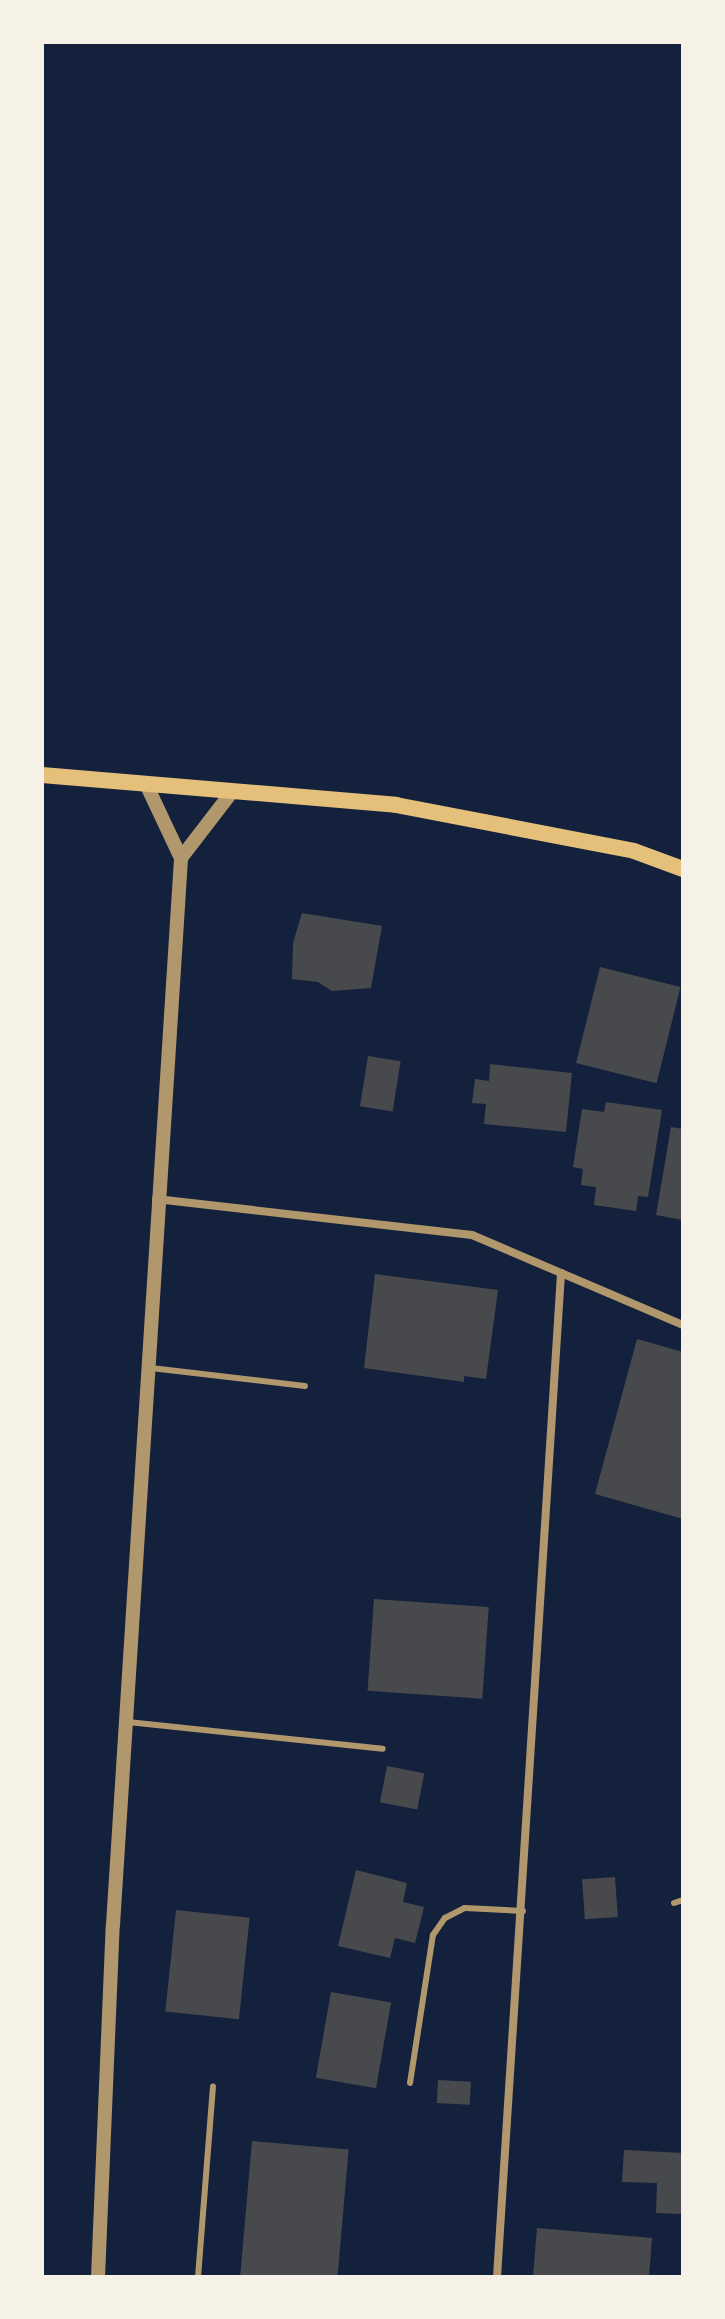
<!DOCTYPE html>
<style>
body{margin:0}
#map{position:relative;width:725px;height:2319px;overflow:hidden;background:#14213d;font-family:Lora,serif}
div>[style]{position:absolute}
.building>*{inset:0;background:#48494c;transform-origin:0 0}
.service>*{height:6px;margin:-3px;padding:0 3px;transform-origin:3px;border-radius:3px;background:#b1986c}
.minor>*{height:8px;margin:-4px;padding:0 4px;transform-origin:4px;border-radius:4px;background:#b1986c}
.tertiary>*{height:14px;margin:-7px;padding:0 7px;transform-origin:7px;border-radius:7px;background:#b1986c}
.secondary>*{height:16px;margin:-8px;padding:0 8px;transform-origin:8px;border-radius:8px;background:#e5c07b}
span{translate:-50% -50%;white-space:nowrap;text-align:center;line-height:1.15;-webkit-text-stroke:7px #f6f1e7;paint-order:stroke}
.frame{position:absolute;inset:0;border:44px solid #f6f1e7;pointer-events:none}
</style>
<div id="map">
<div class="building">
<div style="clip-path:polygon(302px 913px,382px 926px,371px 988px,332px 991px,318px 982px,292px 979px,293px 943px)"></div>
<div style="left:600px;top:967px;width:83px;height:99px;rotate:14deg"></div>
<div style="left:368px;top:1056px;width:33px;height:51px;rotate:9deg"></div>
<div style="clip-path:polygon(490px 1064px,572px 1073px,566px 1132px,484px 1124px,486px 1104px,472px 1103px,475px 1079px,489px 1081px)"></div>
<div style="clip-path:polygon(606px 1102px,662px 1110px,648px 1197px,638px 1196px,636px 1211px,594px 1205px,596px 1187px,581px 1185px,583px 1169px,573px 1167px,582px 1109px,604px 1112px)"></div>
<div style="clip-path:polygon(671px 1127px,683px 1129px,683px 1220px,656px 1215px)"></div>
<div style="clip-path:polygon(375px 1274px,498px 1290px,486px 1379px,464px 1376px,464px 1382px,364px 1368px)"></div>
<div style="clip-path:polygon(637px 1339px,683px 1352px,683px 1519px,595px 1494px)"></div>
<div style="left:374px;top:1599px;width:115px;height:92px;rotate:4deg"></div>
<div style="left:387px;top:1766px;width:38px;height:37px;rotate:11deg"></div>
<div style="clip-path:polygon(356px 1870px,407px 1883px,403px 1902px,424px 1907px,415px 1943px,395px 1938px,390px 1958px,338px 1946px)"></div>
<div style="left:615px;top:1877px;width:40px;height:33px;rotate:86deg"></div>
<div style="left:176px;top:1910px;width:74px;height:102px;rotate:6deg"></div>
<div style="left:331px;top:1992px;width:61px;height:87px;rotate:10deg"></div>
<div style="left:438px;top:2080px;width:33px;height:23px;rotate:3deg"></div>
<div style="left:252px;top:2141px;width:97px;height:136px;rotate:5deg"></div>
<div style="clip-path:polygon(624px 2150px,683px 2153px,683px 2214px,656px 2213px,657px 2183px,622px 2182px)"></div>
<div style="clip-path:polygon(537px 2228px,652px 2238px,649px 2277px,533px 2277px)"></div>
</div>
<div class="service">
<div style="left:151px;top:1368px;width:155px;rotate:6.7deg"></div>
<div style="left:128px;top:1722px;width:256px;rotate:6deg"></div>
<div style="left:674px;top:1903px;width:9px;rotate:-18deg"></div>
<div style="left:410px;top:2083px;width:150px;rotate:-81.2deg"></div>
<div style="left:433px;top:1935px;width:21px;rotate:-55deg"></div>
<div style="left:445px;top:1918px;width:22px;rotate:-27deg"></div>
<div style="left:465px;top:1908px;width:58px;rotate:3deg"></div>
<div style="left:198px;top:2277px;width:191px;rotate:-85.5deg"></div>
</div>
<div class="minor">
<div style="left:156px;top:1199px;width:318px;rotate:6.5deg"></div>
<div style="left:472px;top:1235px;width:229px;rotate:23.1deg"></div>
<div style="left:497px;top:2277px;width:1006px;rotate:-86.35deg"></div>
</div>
<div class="tertiary">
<div style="left:181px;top:858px;width:82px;rotate:-52.4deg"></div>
<div style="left:98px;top:2277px;width:352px;rotate:-87.6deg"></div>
<div style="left:113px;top:1925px;width:1069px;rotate:-86.35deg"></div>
<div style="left:181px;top:858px;width:82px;rotate:-115.3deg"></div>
</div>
<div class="secondary">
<div style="left:42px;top:775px;width:355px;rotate:4.8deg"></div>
<div style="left:396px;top:805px;width:242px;rotate:10.9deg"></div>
<div style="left:634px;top:851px;width:52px;rotate:20.2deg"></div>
</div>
<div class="frame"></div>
</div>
